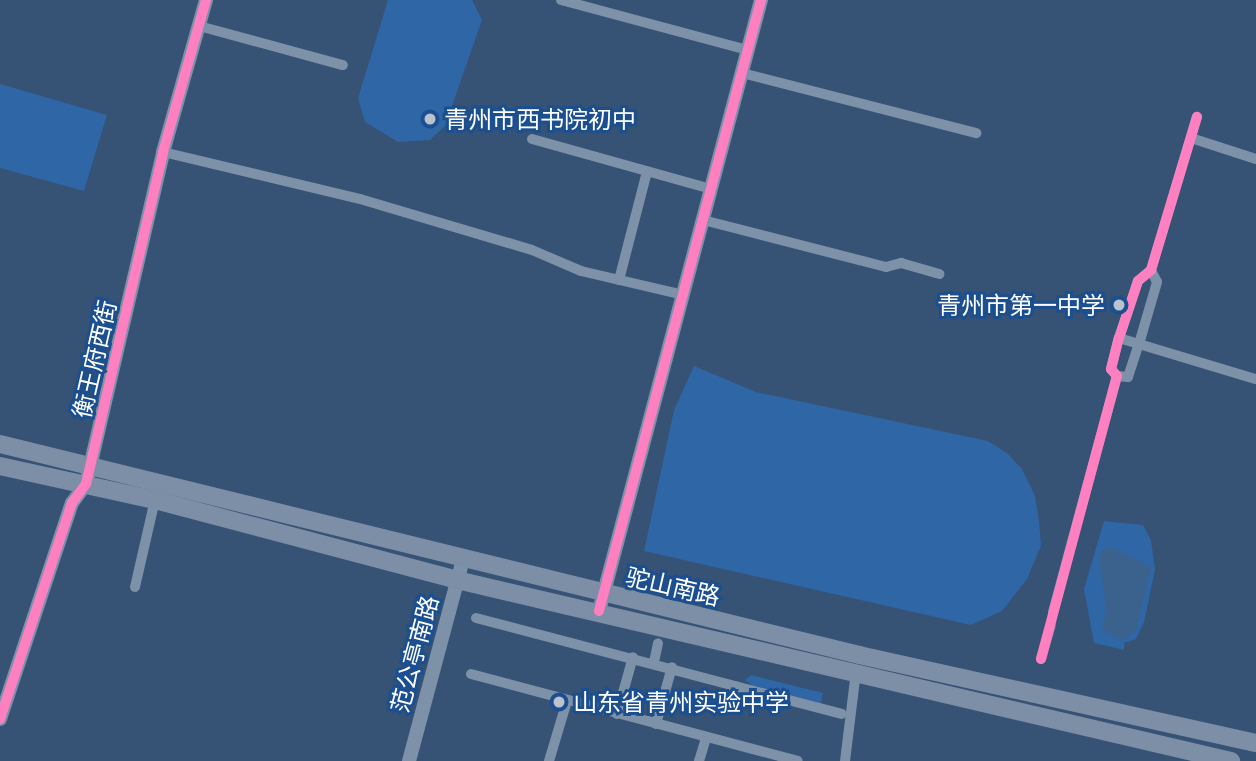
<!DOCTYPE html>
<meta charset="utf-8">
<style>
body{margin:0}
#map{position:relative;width:1256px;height:761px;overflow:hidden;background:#365274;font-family:Manrope,"Noto Sans SC",sans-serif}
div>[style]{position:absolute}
.green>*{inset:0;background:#2f66a5}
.water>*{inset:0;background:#3b618d}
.minor>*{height:10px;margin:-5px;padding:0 5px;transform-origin:5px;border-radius:5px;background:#7d92a8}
.tertiary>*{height:14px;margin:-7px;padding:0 7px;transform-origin:7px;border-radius:7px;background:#7d92a8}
.primary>*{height:18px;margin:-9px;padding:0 9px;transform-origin:9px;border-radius:9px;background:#7d8ea7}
.cycleway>*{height:10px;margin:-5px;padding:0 5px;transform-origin:5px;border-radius:5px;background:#ff80c0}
.dots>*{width:19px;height:19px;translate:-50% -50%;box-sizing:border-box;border:4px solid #1b4f8f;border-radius:50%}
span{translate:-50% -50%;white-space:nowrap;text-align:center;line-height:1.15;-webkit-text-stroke:6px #1b4f8f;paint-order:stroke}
.poi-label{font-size:24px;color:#fff}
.left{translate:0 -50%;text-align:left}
.right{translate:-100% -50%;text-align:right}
.street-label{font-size:24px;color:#fff}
</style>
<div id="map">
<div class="green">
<div style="clip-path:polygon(388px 0,472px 0,482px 20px,445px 126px,430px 140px,398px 142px,365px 122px,358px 98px)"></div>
<div style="clip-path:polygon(0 84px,107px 115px,84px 191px,0 168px)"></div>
<div style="clip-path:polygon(694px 366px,756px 392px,988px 441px,1007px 453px,1022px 469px,1035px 496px,1039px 520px,1041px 546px,1027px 579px,1002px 611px,971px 625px,644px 551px,674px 410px)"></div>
<div style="clip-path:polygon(1104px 521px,1143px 525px,1151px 540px,1155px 570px,1144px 622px,1136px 639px,1124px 643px,1124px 650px,1094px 643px,1084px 589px)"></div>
<div style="clip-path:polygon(751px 675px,823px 693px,821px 703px,753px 686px,745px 680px)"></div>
</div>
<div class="water">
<div style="clip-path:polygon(1108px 546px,1151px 567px,1136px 631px,1122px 640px,1103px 630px,1106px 606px,1099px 555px)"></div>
</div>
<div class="minor">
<div style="left:561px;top:0;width:194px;rotate:15deg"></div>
<div style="left:199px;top:26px;width:149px;rotate:15.2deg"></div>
<div style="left:742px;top:73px;width:242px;rotate:14.4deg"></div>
<div style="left:1191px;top:138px;width:68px;rotate:17.9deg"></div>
<div style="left:532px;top:139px;width:186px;rotate:15.6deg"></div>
<div style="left:163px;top:152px;width:203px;rotate:13.4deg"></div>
<div style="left:360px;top:199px;width:179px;rotate:16.5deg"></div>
<div style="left:532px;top:250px;width:53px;rotate:23.2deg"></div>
<div style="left:581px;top:271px;width:105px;rotate:13.2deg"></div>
<div style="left:703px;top:220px;width:189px;rotate:14.4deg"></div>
<div style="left:886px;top:267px;width:16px;rotate:-15deg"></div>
<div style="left:901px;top:263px;width:40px;rotate:16deg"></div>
<div style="left:619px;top:280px;width:112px;rotate:-75.5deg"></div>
<div style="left:1119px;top:338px;width:143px;rotate:16.7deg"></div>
<div style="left:1117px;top:376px;width:11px;rotate:5deg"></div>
<div style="left:1128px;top:377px;width:35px;rotate:-72deg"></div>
<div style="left:1139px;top:344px;width:65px;rotate:-73.8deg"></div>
<div style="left:1157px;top:282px;width:13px;rotate:-117deg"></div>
<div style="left:135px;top:587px;width:89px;rotate:-77.1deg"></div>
<div style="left:1053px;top:612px;width:245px;rotate:-74.8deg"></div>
<div style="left:1117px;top:376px;width:9px;rotate:-131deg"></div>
<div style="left:1111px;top:369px;width:32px;rotate:-76deg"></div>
<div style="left:1119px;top:338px;width:60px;rotate:-71.6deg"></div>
<div style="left:1138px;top:281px;width:17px;rotate:-40deg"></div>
<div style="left:1151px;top:270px;width:160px;rotate:-73.3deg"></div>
<div style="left:476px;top:618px;width:378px;rotate:14.7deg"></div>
<div style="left:1041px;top:659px;width:35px;rotate:-74deg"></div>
<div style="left:654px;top:662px;width:19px;rotate:-78deg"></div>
<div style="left:471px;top:674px;width:338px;rotate:14.9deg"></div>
<div style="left:617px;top:714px;width:59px;rotate:-74.3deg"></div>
<div style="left:656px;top:724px;width:59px;rotate:-74.3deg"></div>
<div style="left:549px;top:761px;width:63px;rotate:-73.3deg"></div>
<div style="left:699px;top:761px;width:24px;rotate:-73deg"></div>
<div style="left:845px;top:761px;width:91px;rotate:-83deg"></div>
</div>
<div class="tertiary">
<div style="left:599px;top:611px;width:632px;rotate:-75.15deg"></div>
<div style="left:0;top:719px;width:228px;rotate:-71.6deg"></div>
<div style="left:72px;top:503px;width:24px;rotate:-54deg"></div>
<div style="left:86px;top:484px;width:341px;rotate:-76.9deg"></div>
<div style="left:163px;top:152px;width:158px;rotate:-74.2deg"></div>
<div style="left:409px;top:761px;width:209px;rotate:-75deg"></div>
</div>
<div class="primary">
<div style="left:0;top:444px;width:885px;rotate:13.8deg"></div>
<div style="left:859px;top:655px;width:407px;rotate:12.5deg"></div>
<div style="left:0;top:466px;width:159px;rotate:12.4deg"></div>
<div style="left:155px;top:500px;width:312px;rotate:14.8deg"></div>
<div style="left:457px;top:580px;width:795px;rotate:13.16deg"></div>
</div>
<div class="cycleway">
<div style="left:599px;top:611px;width:632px;rotate:-75.15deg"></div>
<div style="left:1041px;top:659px;width:293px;rotate:-75deg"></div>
<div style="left:1117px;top:376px;width:9px;rotate:-131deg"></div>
<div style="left:1111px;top:369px;width:32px;rotate:-76deg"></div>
<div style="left:1119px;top:338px;width:60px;rotate:-71.6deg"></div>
<div style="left:1138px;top:281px;width:17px;rotate:-40deg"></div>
<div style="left:1151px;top:270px;width:160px;rotate:-73.3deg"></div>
<div style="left:0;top:719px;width:228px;rotate:-71.6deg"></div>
<div style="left:72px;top:503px;width:24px;rotate:-54deg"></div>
<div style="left:86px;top:484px;width:341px;rotate:-76.9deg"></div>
<div style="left:163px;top:152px;width:158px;rotate:-74.2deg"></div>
</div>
<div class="dots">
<div style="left:430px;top:119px;background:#b9c2ce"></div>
<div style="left:1119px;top:305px;background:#b9c2ce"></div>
<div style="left:559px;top:702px;background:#b9c2ce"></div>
</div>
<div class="poi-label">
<span class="left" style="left:444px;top:119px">青州市西书院初中</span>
<span class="right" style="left:1105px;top:305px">青州市第一中学</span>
<span class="left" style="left:573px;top:702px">山东省青州实验中学</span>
</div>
<div class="street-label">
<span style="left:94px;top:359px;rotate:-77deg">衡王府西街</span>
<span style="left:673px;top:586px;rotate:13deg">驼山南路</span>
<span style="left:414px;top:654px;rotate:-75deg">范公亭南路</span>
</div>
</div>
